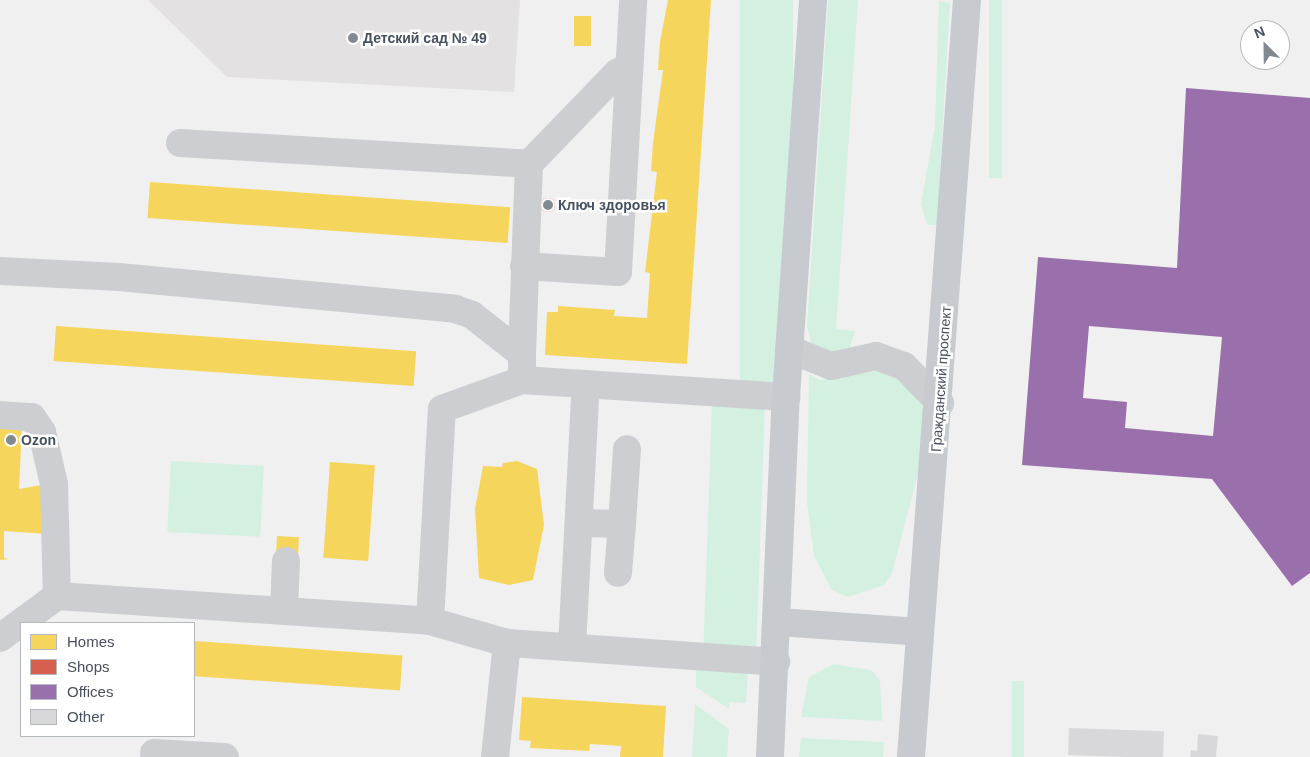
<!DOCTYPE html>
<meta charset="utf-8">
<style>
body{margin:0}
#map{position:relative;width:1310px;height:757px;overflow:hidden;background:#f1f0f0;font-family:Arial,sans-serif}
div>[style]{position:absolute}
.education>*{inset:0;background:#e3e1e2}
.green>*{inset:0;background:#d4f0e1;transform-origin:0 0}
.homes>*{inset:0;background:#f6d55c;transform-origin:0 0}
.shops>*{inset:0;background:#d6604d}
.round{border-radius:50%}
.offices>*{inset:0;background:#9970ab}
.building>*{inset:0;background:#d8d8da;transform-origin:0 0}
.minor>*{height:28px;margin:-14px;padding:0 14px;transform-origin:14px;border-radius:14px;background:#ccced1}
.major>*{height:28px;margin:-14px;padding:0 14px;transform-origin:14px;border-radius:14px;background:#c7cbcf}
.dots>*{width:14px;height:14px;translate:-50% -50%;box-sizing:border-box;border:2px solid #fff;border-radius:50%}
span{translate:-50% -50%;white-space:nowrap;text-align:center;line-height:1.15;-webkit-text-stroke:5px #fff;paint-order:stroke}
.poi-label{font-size:14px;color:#47515d;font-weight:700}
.left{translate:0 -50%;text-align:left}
.street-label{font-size:14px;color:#47515d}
.legend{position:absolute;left:20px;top:622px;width:175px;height:115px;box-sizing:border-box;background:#fff;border:1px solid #b5b9be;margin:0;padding:6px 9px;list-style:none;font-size:15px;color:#47515d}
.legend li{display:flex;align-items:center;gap:10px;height:25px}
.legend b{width:25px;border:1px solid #b5b9be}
.north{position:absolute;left:1240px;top:20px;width:50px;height:50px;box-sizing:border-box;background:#fff;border:1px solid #b5b9be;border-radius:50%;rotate:337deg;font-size:14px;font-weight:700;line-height:20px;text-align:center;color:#47515d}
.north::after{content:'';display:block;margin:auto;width:18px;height:22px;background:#828990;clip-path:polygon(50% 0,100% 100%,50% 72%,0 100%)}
</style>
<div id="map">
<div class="education">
<div style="clip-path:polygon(148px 0,520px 0,514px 92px,227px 77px)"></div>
</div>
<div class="green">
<div style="left:740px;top:0;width:53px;height:384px"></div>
<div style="clip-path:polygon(828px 0,858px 0,836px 329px,855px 331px,848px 353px,813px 351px,807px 326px)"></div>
<div style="left:989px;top:0;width:13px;height:178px"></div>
<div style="clip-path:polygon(939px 1px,950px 3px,937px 225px,927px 225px,921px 204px,935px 125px)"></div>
<div style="clip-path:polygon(878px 371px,894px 374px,920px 398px,925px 417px,921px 462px,892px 573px,884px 585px,848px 597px,832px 590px,814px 556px,807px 502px,809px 374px,820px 380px)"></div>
<div style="left:712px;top:402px;width:53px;height:245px;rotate:2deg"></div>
<div style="left:171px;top:461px;width:93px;height:71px;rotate:3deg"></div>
<div style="clip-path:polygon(834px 664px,871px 670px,880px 680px,882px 721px,801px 717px,809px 677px)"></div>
<div style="clip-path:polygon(696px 670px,748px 673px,746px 703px,729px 702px,729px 709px,696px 687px)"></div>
<div style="left:1012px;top:681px;width:12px;height:76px"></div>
<div style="clip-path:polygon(695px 704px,729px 729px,727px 757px,692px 757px)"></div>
<div style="clip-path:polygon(801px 738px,884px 742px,883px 757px,799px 757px)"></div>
</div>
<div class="homes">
<div style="clip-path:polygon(668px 0,711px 0,687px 364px,545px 355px,547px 312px,558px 312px,558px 306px,615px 310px,614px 316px,647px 318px,650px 273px,645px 272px,657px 172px,651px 171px,653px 143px,663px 70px,658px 70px,660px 42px)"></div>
<div style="left:574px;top:16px;width:17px;height:30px"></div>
<div style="left:150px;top:182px;width:361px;height:36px;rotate:4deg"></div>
<div style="left:56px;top:326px;width:361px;height:35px;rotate:4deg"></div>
<div style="clip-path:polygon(22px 425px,19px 489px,47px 484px,48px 534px,4px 531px,4px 558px,9px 559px,0 560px,0 426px)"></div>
<div style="clip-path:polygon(517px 461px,537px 469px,544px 525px,533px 580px,509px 585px,479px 578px,475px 509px,483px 466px,502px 467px,503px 463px)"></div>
<div style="left:330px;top:462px;width:45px;height:96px;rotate:4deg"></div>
<div style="left:277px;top:536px;width:22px;height:20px;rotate:3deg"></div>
<div style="left:194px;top:641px;width:209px;height:35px;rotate:4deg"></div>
<div style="clip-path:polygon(522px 697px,666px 706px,663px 757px,620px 757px,621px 746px,590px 744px,589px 751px,530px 748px,531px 741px,519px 740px)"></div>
</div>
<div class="shops">
<div class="round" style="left:541px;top:198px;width:14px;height:14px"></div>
</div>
<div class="offices">
<div style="clip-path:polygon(evenodd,1186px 88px,1310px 98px,1310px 573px,1292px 586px,1212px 479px,1022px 465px,1038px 257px,1177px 268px,1186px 88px,1089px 326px,1222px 337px,1213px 436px,1125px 428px,1127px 402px,1083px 398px,1089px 326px)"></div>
</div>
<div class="building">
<div style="left:1069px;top:728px;width:95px;height:27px;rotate:2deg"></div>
<div style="clip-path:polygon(1198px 734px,1218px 736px,1216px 757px,1190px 757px,1191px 750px,1197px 751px)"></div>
</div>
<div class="minor">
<div style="left:180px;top:143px;width:350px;rotate:3.4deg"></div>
<div style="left:529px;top:164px;width:127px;rotate:-46deg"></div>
<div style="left:617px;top:73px;width:14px;rotate:-30deg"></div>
<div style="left:524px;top:266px;width:94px;rotate:3.7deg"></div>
<div style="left:618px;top:272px;width:272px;rotate:-86.8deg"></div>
<div style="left:0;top:271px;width:119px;rotate:2.9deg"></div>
<div style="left:119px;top:277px;width:338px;rotate:5.4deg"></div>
<div style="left:455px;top:309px;width:18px;rotate:19deg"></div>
<div style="left:472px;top:315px;width:63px;rotate:38deg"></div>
<div style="left:522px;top:354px;width:26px;rotate:90deg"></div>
<div style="left:789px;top:349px;width:45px;rotate:22deg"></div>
<div style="left:831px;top:366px;width:46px;rotate:-12.5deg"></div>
<div style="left:876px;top:356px;width:30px;rotate:20deg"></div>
<div style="left:904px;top:366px;width:52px;rotate:45.8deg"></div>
<div style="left:522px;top:354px;width:190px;rotate:-87.9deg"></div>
<div style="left:0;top:415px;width:32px;rotate:4deg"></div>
<div style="left:32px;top:417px;width:18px;rotate:56deg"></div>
<div style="left:42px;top:432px;width:53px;rotate:77deg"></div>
<div style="left:54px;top:484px;width:112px;rotate:88.5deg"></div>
<div style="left:579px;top:523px;width:43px;rotate:1.3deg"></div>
<div style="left:622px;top:524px;width:49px;rotate:94.7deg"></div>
<div style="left:622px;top:524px;width:75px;rotate:-86.2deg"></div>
<div style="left:284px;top:610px;width:49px;rotate:-87.7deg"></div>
<div style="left:430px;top:621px;width:212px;rotate:-86.8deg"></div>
<div style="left:442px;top:409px;width:85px;rotate:-19.9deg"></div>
<div style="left:522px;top:380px;width:265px;rotate:3.7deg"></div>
<div style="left:0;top:638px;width:71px;rotate:-36.4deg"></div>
<div style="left:57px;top:596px;width:374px;rotate:3.8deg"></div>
<div style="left:430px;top:621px;width:80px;rotate:15.9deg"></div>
<div style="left:572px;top:647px;width:263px;rotate:-87deg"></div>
<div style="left:154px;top:753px;width:71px;rotate:3.2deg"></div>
<div style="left:495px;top:757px;width:115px;rotate:-84deg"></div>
<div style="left:507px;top:643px;width:270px;rotate:4deg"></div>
</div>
<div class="major">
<div style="left:778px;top:622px;width:142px;rotate:4deg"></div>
<div style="left:770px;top:757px;width:360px;rotate:-87.5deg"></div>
<div style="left:786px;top:397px;width:398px;rotate:-86.1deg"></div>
<div style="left:911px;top:757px;width:759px;rotate:-85.77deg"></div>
</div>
<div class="dots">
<div style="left:353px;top:38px;background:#828990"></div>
<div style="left:548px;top:205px;background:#828990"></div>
<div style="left:11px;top:440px;background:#828990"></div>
</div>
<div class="poi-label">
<span class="left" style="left:363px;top:38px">Детский сад № 49</span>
<span class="left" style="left:558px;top:205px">Ключ здоровья</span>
<span class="left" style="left:21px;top:440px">Ozon</span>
</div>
<div class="street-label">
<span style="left:941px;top:379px;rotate:-86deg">Гражданский проспект</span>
</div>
<ul class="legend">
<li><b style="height:14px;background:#f6d55c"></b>Homes</li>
<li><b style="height:14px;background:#d6604d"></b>Shops</li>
<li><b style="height:14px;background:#9970ab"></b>Offices</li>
<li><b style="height:14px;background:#d8d8da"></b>Other</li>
</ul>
<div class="north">N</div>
</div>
